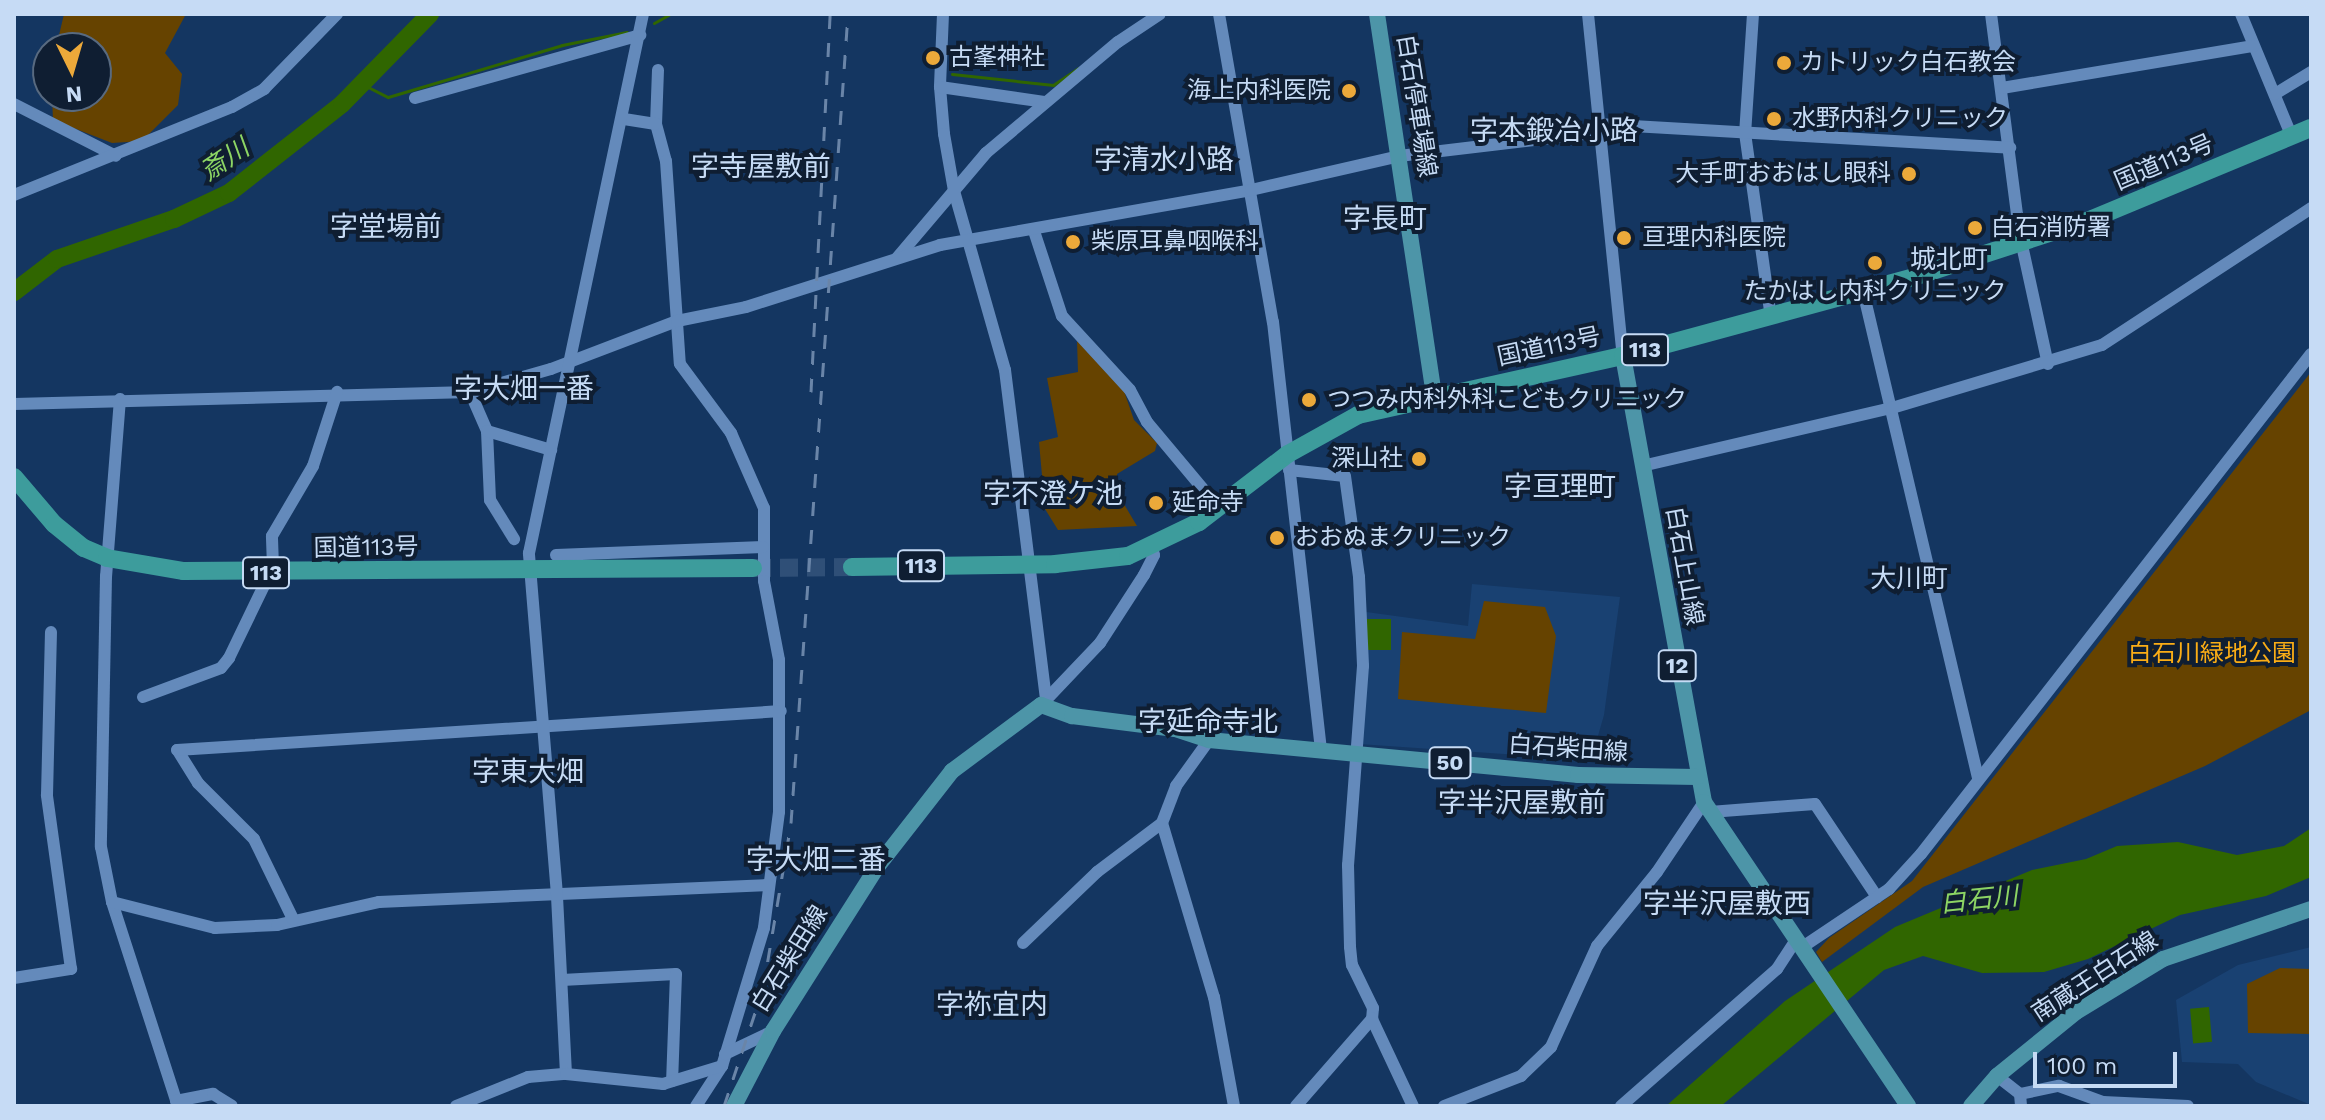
<!DOCTYPE html>
<meta charset="utf-8">
<style>
body{margin:0}
#map{position:relative;width:2325px;height:1120px;overflow:hidden;background:#143661;font-family:"Work Sans","Noto Sans JP",sans-serif}
div>[style]{position:absolute}
[style*='--x']{left:calc(var(--x)*1px);top:calc(var(--y)*1px);width:calc(var(--w)*1px);rotate:calc(var(--a)*1deg)}
.built>*{inset:0;background:#194172}
.green>*{inset:0;background:#664300}
.water>*{inset:0;background:#306600;transform-origin:0 0}
.stream>*{height:3px;margin:-1.5px;padding:0 1.5px;transform-origin:1.5px;border-radius:1.5px;background:#306600}
.river>*{height:18px;margin:-9px;padding:0 9px;transform-origin:9px;border-radius:9px;background:#306600}
.highway-tunnel>*{height:18px;margin-top:-9px;transform-origin:0;background:repeating-linear-gradient(90deg,#2f4f77 0 18px,transparent 0 27px)}
.minor>*{height:12px;margin:-6px;padding:0 6px;transform-origin:6px;border-radius:6px;background:#648abb}
.major>*{height:16px;margin:-8px;padding:0 8px;transform-origin:8px;border-radius:8px;background:#4d95a8}
.highway>*{height:18px;margin:-9px;padding:0 9px;transform-origin:9px;border-radius:9px;background:#3d9c9c}
.rail>*{height:3px;margin-top:-1.5px;transform-origin:0;background:repeating-linear-gradient(90deg,#6a85a8 0 14px,transparent 0 28px)}
.dots>*{width:22px;height:22px;translate:-50% -50%;box-sizing:border-box;border:4px solid #0f1e32;border-radius:50%}
span{translate:-50% -50%;white-space:nowrap;text-align:center;line-height:1.15;-webkit-text-stroke:8px #0f1e32;paint-order:stroke}
.shield-label span{padding:2px 6px;background:#0f1e32;border:2px solid;border-radius:6px;-webkit-text-stroke-width:0}
.shield-label{font-size:22px;color:#c6dbf5;font-weight:700}
.poi-label{font-size:24px;color:#c6dbf5}
.left{translate:0 -50%;text-align:left}
.right{translate:-100% -50%;text-align:right}
.street-label{font-size:24px;color:#c6dbf5}
.park-label{font-size:24px;color:#faad16}
.water-label{font-size:26px;color:#8dd564;font-style:italic}
.neighbourhood-label{font-size:26px;color:#c6dbf5}
.quarter-label{font-size:28px;color:#c6dbf5}
.frame{position:absolute;inset:0;border:16px solid #c6dbf5;pointer-events:none}
.north{position:absolute;left:32px;top:32px;width:80px;height:80px;box-sizing:border-box;background:#0f1e32;border:2px solid #586a80;border-radius:50%;rotate:175deg;font-size:22px;font-weight:700;line-height:32px;text-align:center;color:#c6dbf5}
.north::after{content:'';display:block;margin:auto;width:28px;height:36px;background:#eca93a;clip-path:polygon(50% 0,100% 100%,50% 72%,0 100%)}
.scale{position:absolute;left:2033px;top:1052px;width:144px;height:36px;box-sizing:border-box;border:4px solid #c6dbf5;border-top:0;padding-left:10px;font-size:24px;line-height:28px;white-space:nowrap;color:#c6dbf5;-webkit-text-stroke:6px #0f1e32;paint-order:stroke}
</style>
<div id="map">
<div class="built">
<i style="clip-path:polygon(1472px 584px,1620px 597px,1604px 715px,1591px 760px,1359px 744px,1359px 611px,1468px 626px)"></i>
<i style="clip-path:polygon(2311px 947px,2311px 1105px,2256px 1082px,2238px 1064px,2182px 1062px,2176px 1000px,2238px 965px)"></i>
</div>
<div class="green">
<i style="clip-path:polygon(64px 14px,186px 14px,165px 53px,182px 74px,178px 105px,142px 141px,112px 143px,53px 120px,52px 96px,96px 96px,96px 48px,56px 48px)"></i>
<i style="clip-path:polygon(1077px 341px,1124px 391px,1134px 420px,1157px 443px,1155px 451px,1117px 474px,1118px 494px,1137px 526px,1058px 530px,1045px 509px,1039px 442px,1058px 437px,1047px 378px,1078px 372px)"></i>
<i style="clip-path:polygon(2311px 372px,2311px 710px,2205px 766px,1923px 887px,1822px 962px,1816px 952px,1829px 938px,1912px 881px)"></i>
<i style="clip-path:polygon(1484px 601px,1545px 607px,1556px 636px,1546px 713px,1398px 699px,1402px 632px,1475px 639px)"></i>
<i style="clip-path:polygon(2280px 968px,2311px 969px,2311px 1034px,2248px 1033px,2247px 984px)"></i>
</div>
<div class="water">
<i style="left:1391px;top:619px;width:31px;height:24px;rotate:90deg"></i>
<i style="clip-path:polygon(2311px 828px,2311px 877px,2266px 896px,2180px 915px,2088px 959px,2044px 972px,1982px 973px,1923px 956px,1884px 970px,1721px 1106px,1666px 1106px,1785px 1001px,1895px 927px,2032px 870px,2086px 859px,2117px 846px,2178px 842px,2237px 855px,2284px 846px)"></i>
<i style="left:2209px;top:1007px;width:35px;height:19px;rotate:85deg"></i>
</div>
<div class="stream">
<i style="--x:654;--y:23;--w:18;--a:-29"></i>
<i style="--x:952;--y:74;--w:102;--a:6.2"></i>
<i style="--x:1053;--y:85;--w:30;--a:-34"></i>
<i style="--x:362;--y:84;--w:29;--a:27"></i>
<i style="--x:388;--y:97;--w:182;--a:-16.6"></i>
<i style="--x:562;--y:45;--w:66;--a:-11.3"></i>
</div>
<div class="river">
<i style="--x:14;--y:292;--w:54;--a:-37.5"></i>
<i style="--x:57;--y:259;--w:124;--a:-18.9"></i>
<i style="--x:174;--y:219;--w:61;--a:-25.3"></i>
<i style="--x:229;--y:193;--w:144;--a:-38.2"></i>
<i style="--x:342;--y:104;--w:126;--a:-45.6"></i>
</div>
<div class="highway-tunnel">
<i style="--x:753;--y:568;--w:99;--a:-0.6"></i>
</div>
<div class="minor">
<i style="--x:943;--y:14;--w:73;--a:92.4"></i>
<i style="--x:940;--y:87;--w:47;--a:85.1"></i>
<i style="--x:944;--y:134;--w:58;--a:80"></i>
<i style="--x:954;--y:191;--w:186;--a:74.1"></i>
<i style="--x:1005;--y:370;--w:334;--a:82.9"></i>
<i style="--x:1219;--y:14;--w:313;--a:80.1"></i>
<i style="--x:1273;--y:322;--w:431;--a:83.6"></i>
<i style="--x:1588;--y:14;--w:344;--a:84.2"></i>
<i style="--x:1753;--y:14;--w:119;--a:93.8"></i>
<i style="--x:1745;--y:133;--w:187;--a:82"></i>
<i style="--x:1991;--y:14;--w:224;--a:82.6"></i>
<i style="--x:2020;--y:236;--w:131;--a:77.7"></i>
<i style="--x:2241;--y:14;--w:133;--a:67.5"></i>
<i style="--x:658;--y:70;--w:54;--a:92.1"></i>
<i style="--x:656;--y:124;--w:38;--a:75"></i>
<i style="--x:666;--y:161;--w:203;--a:86.1"></i>
<i style="--x:680;--y:364;--w:86;--a:53.5"></i>
<i style="--x:731;--y:433;--w:82;--a:66.3"></i>
<i style="--x:764;--y:508;--w:73;--a:90"></i>
<i style="--x:764;--y:581;--w:80;--a:79.2"></i>
<i style="--x:779;--y:660;--w:152;--a:90"></i>
<i style="--x:779;--y:812;--w:117;--a:97.4"></i>
<i style="--x:764;--y:928;--w:144;--a:106.9"></i>
<i style="--x:722;--y:1066;--w:48;--a:123"></i>
<i style="--x:940;--y:87;--w:107;--a:8.1"></i>
<i style="--x:2002;--y:88;--w:255;--a:-9.5"></i>
<i style="--x:2275;--y:94;--w:42;--a:-31.4"></i>
<i style="--x:415;--y:98;--w:234;--a:-15.6"></i>
<i style="--x:14;--y:104;--w:114;--a:27"></i>
<i style="--x:624;--y:119;--w:32;--a:9"></i>
<i style="--x:1598;--y:124;--w:413;--a:3.3"></i>
<i style="--x:14;--y:195;--w:235;--a:-22"></i>
<i style="--x:232;--y:107;--w:37;--a:-29"></i>
<i style="--x:264;--y:89;--w:105;--a:-45.8"></i>
<i style="--x:1034;--y:231;--w:89;--a:71.8"></i>
<i style="--x:1062;--y:316;--w:100;--a:47.4"></i>
<i style="--x:1130;--y:390;--w:36;--a:62"></i>
<i style="--x:1147;--y:422;--w:112;--a:50.1"></i>
<i style="--x:897;--y:258;--w:138;--a:-49.7"></i>
<i style="--x:986;--y:153;--w:172;--a:-40.1"></i>
<i style="--x:1118;--y:42;--w:50;--a:-33.7"></i>
<i style="--x:1863;--y:291;--w:500;--a:76.71"></i>
<i style="--x:470;--y:392;--w:43;--a:66.4"></i>
<i style="--x:487;--y:431;--w:69;--a:87.5"></i>
<i style="--x:490;--y:500;--w:46;--a:58.4"></i>
<i style="--x:120;--y:399;--w:178;--a:94.5"></i>
<i style="--x:106;--y:576;--w:271;--a:91.1"></i>
<i style="--x:101;--y:847;--w:56;--a:78.7"></i>
<i style="--x:112;--y:902;--w:214;--a:72.1"></i>
<i style="--x:14;--y:404;--w:456;--a:-1.5"></i>
<i style="--x:470;--y:392;--w:84;--a:-15.9"></i>
<i style="--x:551;--y:369;--w:135;--a:-20.9"></i>
<i style="--x:677;--y:321;--w:70;--a:-11.5"></i>
<i style="--x:746;--y:307;--w:204;--a:-17.7"></i>
<i style="--x:940;--y:245;--w:316;--a:-10"></i>
<i style="--x:1251;--y:190;--w:152;--a:-12.9"></i>
<i style="--x:1399;--y:156;--w:201;--a:-6.8"></i>
<i style="--x:487;--y:431;--w:67;--a:16.5"></i>
<i style="--x:1642;--y:466;--w:257;--a:-13.1"></i>
<i style="--x:1892;--y:408;--w:219;--a:-16.7"></i>
<i style="--x:2102;--y:345;--w:250;--a:-33.2"></i>
<i style="--x:1289;--y:470;--w:56;--a:6.1"></i>
<i style="--x:1345;--y:476;--w:102;--a:82.1"></i>
<i style="--x:1359;--y:577;--w:89;--a:87.4"></i>
<i style="--x:1363;--y:666;--w:200;--a:94.3"></i>
<i style="--x:1348;--y:865;--w:82;--a:88.6"></i>
<i style="--x:1350;--y:947;--w:18;--a:84"></i>
<i style="--x:1352;--y:965;--w:48;--a:64"></i>
<i style="--x:1373;--y:1008;--w:11;--a:95"></i>
<i style="--x:1372;--y:1019;--w:96;--a:64.8"></i>
<i style="--x:556;--y:555;--w:207;--a:-2.2"></i>
<i style="--x:143;--y:697;--w:83;--a:-20.4"></i>
<i style="--x:221;--y:668;--w:13;--a:-51"></i>
<i style="--x:229;--y:658;--w:101;--a:-64.2"></i>
<i style="--x:273;--y:567;--w:31;--a:-92"></i>
<i style="--x:272;--y:536;--w:81;--a:-59.6"></i>
<i style="--x:313;--y:466;--w:78;--a:-72"></i>
<i style="--x:1043;--y:703;--w:83;--a:-46.5"></i>
<i style="--x:1100;--y:643;--w:81;--a:-57.1"></i>
<i style="--x:1144;--y:575;--w:22;--a:-63"></i>
<i style="--x:1154;--y:555;--w:8;--a:-104"></i>
<i style="--x:1710;--y:812;--w:105;--a:-4.4"></i>
<i style="--x:1815;--y:804;--w:112;--a:56.3"></i>
<i style="--x:1162;--y:823;--w:182;--a:73.4"></i>
<i style="--x:1214;--y:997;--w:111;--a:79.6"></i>
<i style="--x:112;--y:902;--w:106;--a:14.2"></i>
<i style="--x:215;--y:928;--w:62;--a:-2.8"></i>
<i style="--x:277;--y:925;--w:105;--a:-12.7"></i>
<i style="--x:379;--y:902;--w:389;--a:-2.5"></i>
<i style="--x:293;--y:919;--w:89;--a:-116"></i>
<i style="--x:254;--y:839;--w:79;--a:-135"></i>
<i style="--x:198;--y:783;--w:39;--a:-122"></i>
<i style="--x:177;--y:750;--w:605;--a:-3.69"></i>
<i style="--x:1023;--y:943;--w:103;--a:-43.8"></i>
<i style="--x:1097;--y:872;--w:81;--a:-37"></i>
<i style="--x:1162;--y:823;--w:40;--a:-69"></i>
<i style="--x:1176;--y:786;--w:57;--a:-54.3"></i>
<i style="--x:1801;--y:948;--w:106;--a:-33.8"></i>
<i style="--x:1889;--y:889;--w:47;--a:-47.6"></i>
<i style="--x:1921;--y:854;--w:634;--a:-52.05"></i>
<i style="--x:14;--y:978;--w:58;--a:-9"></i>
<i style="--x:71;--y:969;--w:176;--a:-97.9"></i>
<i style="--x:47;--y:795;--w:163;--a:-88.6"></i>
<i style="--x:562;--y:980;--w:114;--a:-3"></i>
<i style="--x:676;--y:974;--w:107;--a:92.1"></i>
<i style="--x:725;--y:1054;--w:53;--a:-25.6"></i>
<i style="--x:566;--y:1074;--w:179;--a:-92.9"></i>
<i style="--x:557;--y:895;--w:343;--a:-94.7"></i>
<i style="--x:529;--y:553;--w:551;--a:-78.06"></i>
<i style="--x:1997;--y:1076;--w:29;--a:38"></i>
<i style="--x:2020;--y:1094;--w:12;--a:85"></i>
<i style="--x:2020;--y:1094;--w:40;--a:-12"></i>
<i style="--x:2059;--y:1086;--w:47;--a:20"></i>
<i style="--x:2103;--y:1102;--w:85;--a:2.7"></i>
<i style="--x:176;--y:1101;--w:38;--a:-11"></i>
<i style="--x:213;--y:1094;--w:22;--a:32"></i>
<i style="--x:456;--y:1106;--w:78;--a:-21.9"></i>
<i style="--x:528;--y:1077;--w:38;--a:-5"></i>
<i style="--x:566;--y:1074;--w:98;--a:5.9"></i>
<i style="--x:663;--y:1084;--w:62;--a:-17"></i>
<i style="--x:1296;--y:1106;--w:116;--a:-48.9"></i>
<i style="--x:1444;--y:1106;--w:83;--a:-21.3"></i>
<i style="--x:1521;--y:1076;--w:42;--a:-44"></i>
<i style="--x:1551;--y:1047;--w:111;--a:-65.5"></i>
<i style="--x:1597;--y:946;--w:95;--a:-51"></i>
<i style="--x:1657;--y:872;--w:84;--a:-56.1"></i>
<i style="--x:1621;--y:1106;--w:208;--a:-41.3"></i>
<i style="--x:1777;--y:969;--w:35;--a:-57"></i>
</div>
<div class="major">
<i style="--x:1377;--y:14;--w:384;--a:81.5"></i>
<i style="--x:1623;--y:356;--w:453;--a:79.7"></i>
<i style="--x:1704;--y:802;--w:366;--a:56.1"></i>
<i style="--x:734;--y:1106;--w:85;--a:-62.5"></i>
<i style="--x:773;--y:1031;--w:194;--a:-57.6"></i>
<i style="--x:877;--y:867;--w:122;--a:-52"></i>
<i style="--x:952;--y:771;--w:111;--a:-36.6"></i>
<i style="--x:1041;--y:705;--w:33;--a:20"></i>
<i style="--x:1072;--y:716;--w:104;--a:7.2"></i>
<i style="--x:1175;--y:729;--w:36;--a:18"></i>
<i style="--x:1209;--y:740;--w:371;--a:5.4"></i>
<i style="--x:1578;--y:775;--w:119;--a:1"></i>
<i style="--x:1971;--y:1106;--w:40;--a:-49"></i>
<i style="--x:1997;--y:1076;--w:102;--a:-39"></i>
<i style="--x:2076;--y:1012;--w:102;--a:-31.3"></i>
<i style="--x:2163;--y:959;--w:156;--a:-18.7"></i>
</div>
<div class="highway">
<i style="--x:14;--y:477;--w:62;--a:49.6"></i>
<i style="--x:54;--y:524;--w:38;--a:39"></i>
<i style="--x:84;--y:548;--w:25;--a:23"></i>
<i style="--x:107;--y:558;--w:78;--a:9.6"></i>
<i style="--x:184;--y:571;--w:569;--a:-0.3"></i>
<i style="--x:852;--y:567;--w:203;--a:-0.8"></i>
<i style="--x:1055;--y:564;--w:73;--a:-6.3"></i>
<i style="--x:1128;--y:556;--w:79;--a:-25.6"></i>
<i style="--x:1199;--y:522;--w:112;--a:-37.4"></i>
<i style="--x:1288;--y:454;--w:80;--a:-29.1"></i>
<i style="--x:1358;--y:415;--w:271;--a:-12.6"></i>
<i style="--x:1623;--y:356;--w:302;--a:-15.2"></i>
<i style="--x:1914;--y:277;--w:187;--a:-18"></i>
<i style="--x:2092;--y:219;--w:237;--a:-22.6"></i>
</div>
<div class="rail">
<i style="--x:811;--y:392;--w:378;--a:-87.1"></i>
<i style="--x:724;--y:1106;--w:123;--a:-71.6"></i>
<i style="--x:763;--y:989;--w:168;--a:-80.4"></i>
<i style="--x:791;--y:823;--w:811;--a:-85.97"></i>
</div>
<div class="dots">
<i style="left:933px;top:58px;background:#eca93a"></i>
<i style="left:1784px;top:63px;background:#eca93a"></i>
<i style="left:1349px;top:91px;background:#eca93a"></i>
<i style="left:1774px;top:119px;background:#eca93a"></i>
<i style="left:1909px;top:174px;background:#eca93a"></i>
<i style="left:1975px;top:228px;background:#eca93a"></i>
<i style="left:1624px;top:238px;background:#eca93a"></i>
<i style="left:1073px;top:242px;background:#eca93a"></i>
<i style="left:1875px;top:263px;background:#eca93a"></i>
<i style="left:1309px;top:400px;background:#eca93a"></i>
<i style="left:1419px;top:459px;background:#eca93a"></i>
<i style="left:1156px;top:503px;background:#eca93a"></i>
<i style="left:1277px;top:538px;background:#eca93a"></i>
</div>
<div class="shield-label">
<span style="left:1645px;top:350px">113</span>
<span style="left:921px;top:566px">113</span>
<span style="left:266px;top:573px">113</span>
<span style="left:1677px;top:666px">12</span>
<span style="left:1450px;top:763px">50</span>
</div>
<div class="poi-label">
<span class="left" style="left:949px;top:58px">古峯神社</span>
<span class="left" style="left:1800px;top:63px">カトリック白石教会</span>
<span class="right" style="left:1331px;top:91px">海上内科医院</span>
<span class="left" style="left:1792px;top:119px">水野内科クリニック</span>
<span class="right" style="left:1891px;top:174px">大手町おおはし眼科</span>
<span class="left" style="left:1991px;top:228px">白石消防署</span>
<span class="left" style="left:1642px;top:238px">亘理内科医院</span>
<span class="left" style="left:1091px;top:242px">柴原耳鼻咽喉科</span>
<span style="left:1875px;top:292px">たかはし内科クリニック</span>
<span class="left" style="left:1327px;top:400px">つつみ内科外科こどもクリニック</span>
<span class="right" style="left:1403px;top:459px">深山社</span>
<span class="left" style="left:1172px;top:503px">延命寺</span>
<span class="left" style="left:1295px;top:538px">おおぬまクリニック</span>
</div>
<div class="street-label">
<span style="left:1416px;top:106px;rotate:81deg">白石停車場線</span>
<span style="left:2164px;top:163px;rotate:-23deg">国道113号</span>
<span style="left:1549px;top:347px;rotate:-12deg">国道113号</span>
<span style="left:366px;top:548px;rotate:-1deg">国道113号</span>
<span style="left:1684px;top:566px;rotate:80deg">白石上山線</span>
<span style="left:1568px;top:749px;rotate:4deg">白石柴田線</span>
<span style="left:790px;top:959px;rotate:-58deg">白石柴田線</span>
<span style="left:2095px;top:977px;rotate:-33deg">南蔵王白石線</span>
</div>
<div class="park-label">
<span style="left:2212px;top:654px">白石川緑地公園</span>
</div>
<div class="water-label">
<span style="left:225px;top:160px;rotate:-34deg">斎川</span>
<span style="left:1979px;top:900px;rotate:-6deg">白石川</span>
</div>
<div class="neighbourhood-label">
<span style="left:1949px;top:260px">城北町</span>
<span style="left:1909px;top:579px">大川町</span>
</div>
<div class="quarter-label">
<span style="left:1554px;top:131px">字本鍛冶小路</span>
<span style="left:1164px;top:160px">字清水小路</span>
<span style="left:761px;top:167px">字寺屋敷前</span>
<span style="left:1385px;top:219px">字長町</span>
<span style="left:386px;top:227px">字堂場前</span>
<span style="left:524px;top:389px">字大畑一番</span>
<span style="left:1560px;top:487px">字亘理町</span>
<span style="left:1053px;top:494px">字不澄ケ池</span>
<span style="left:1208px;top:722px">字延命寺北</span>
<span style="left:528px;top:772px">字東大畑</span>
<span style="left:1522px;top:803px">字半沢屋敷前</span>
<span style="left:816px;top:860px">字大畑二番</span>
<span style="left:1727px;top:904px">字半沢屋敷西</span>
<span style="left:992px;top:1005px">字祢宜内</span>
</div>
<div class="frame"></div>
<div class="north">N</div>
<div class="scale">100 m</div>
</div>
